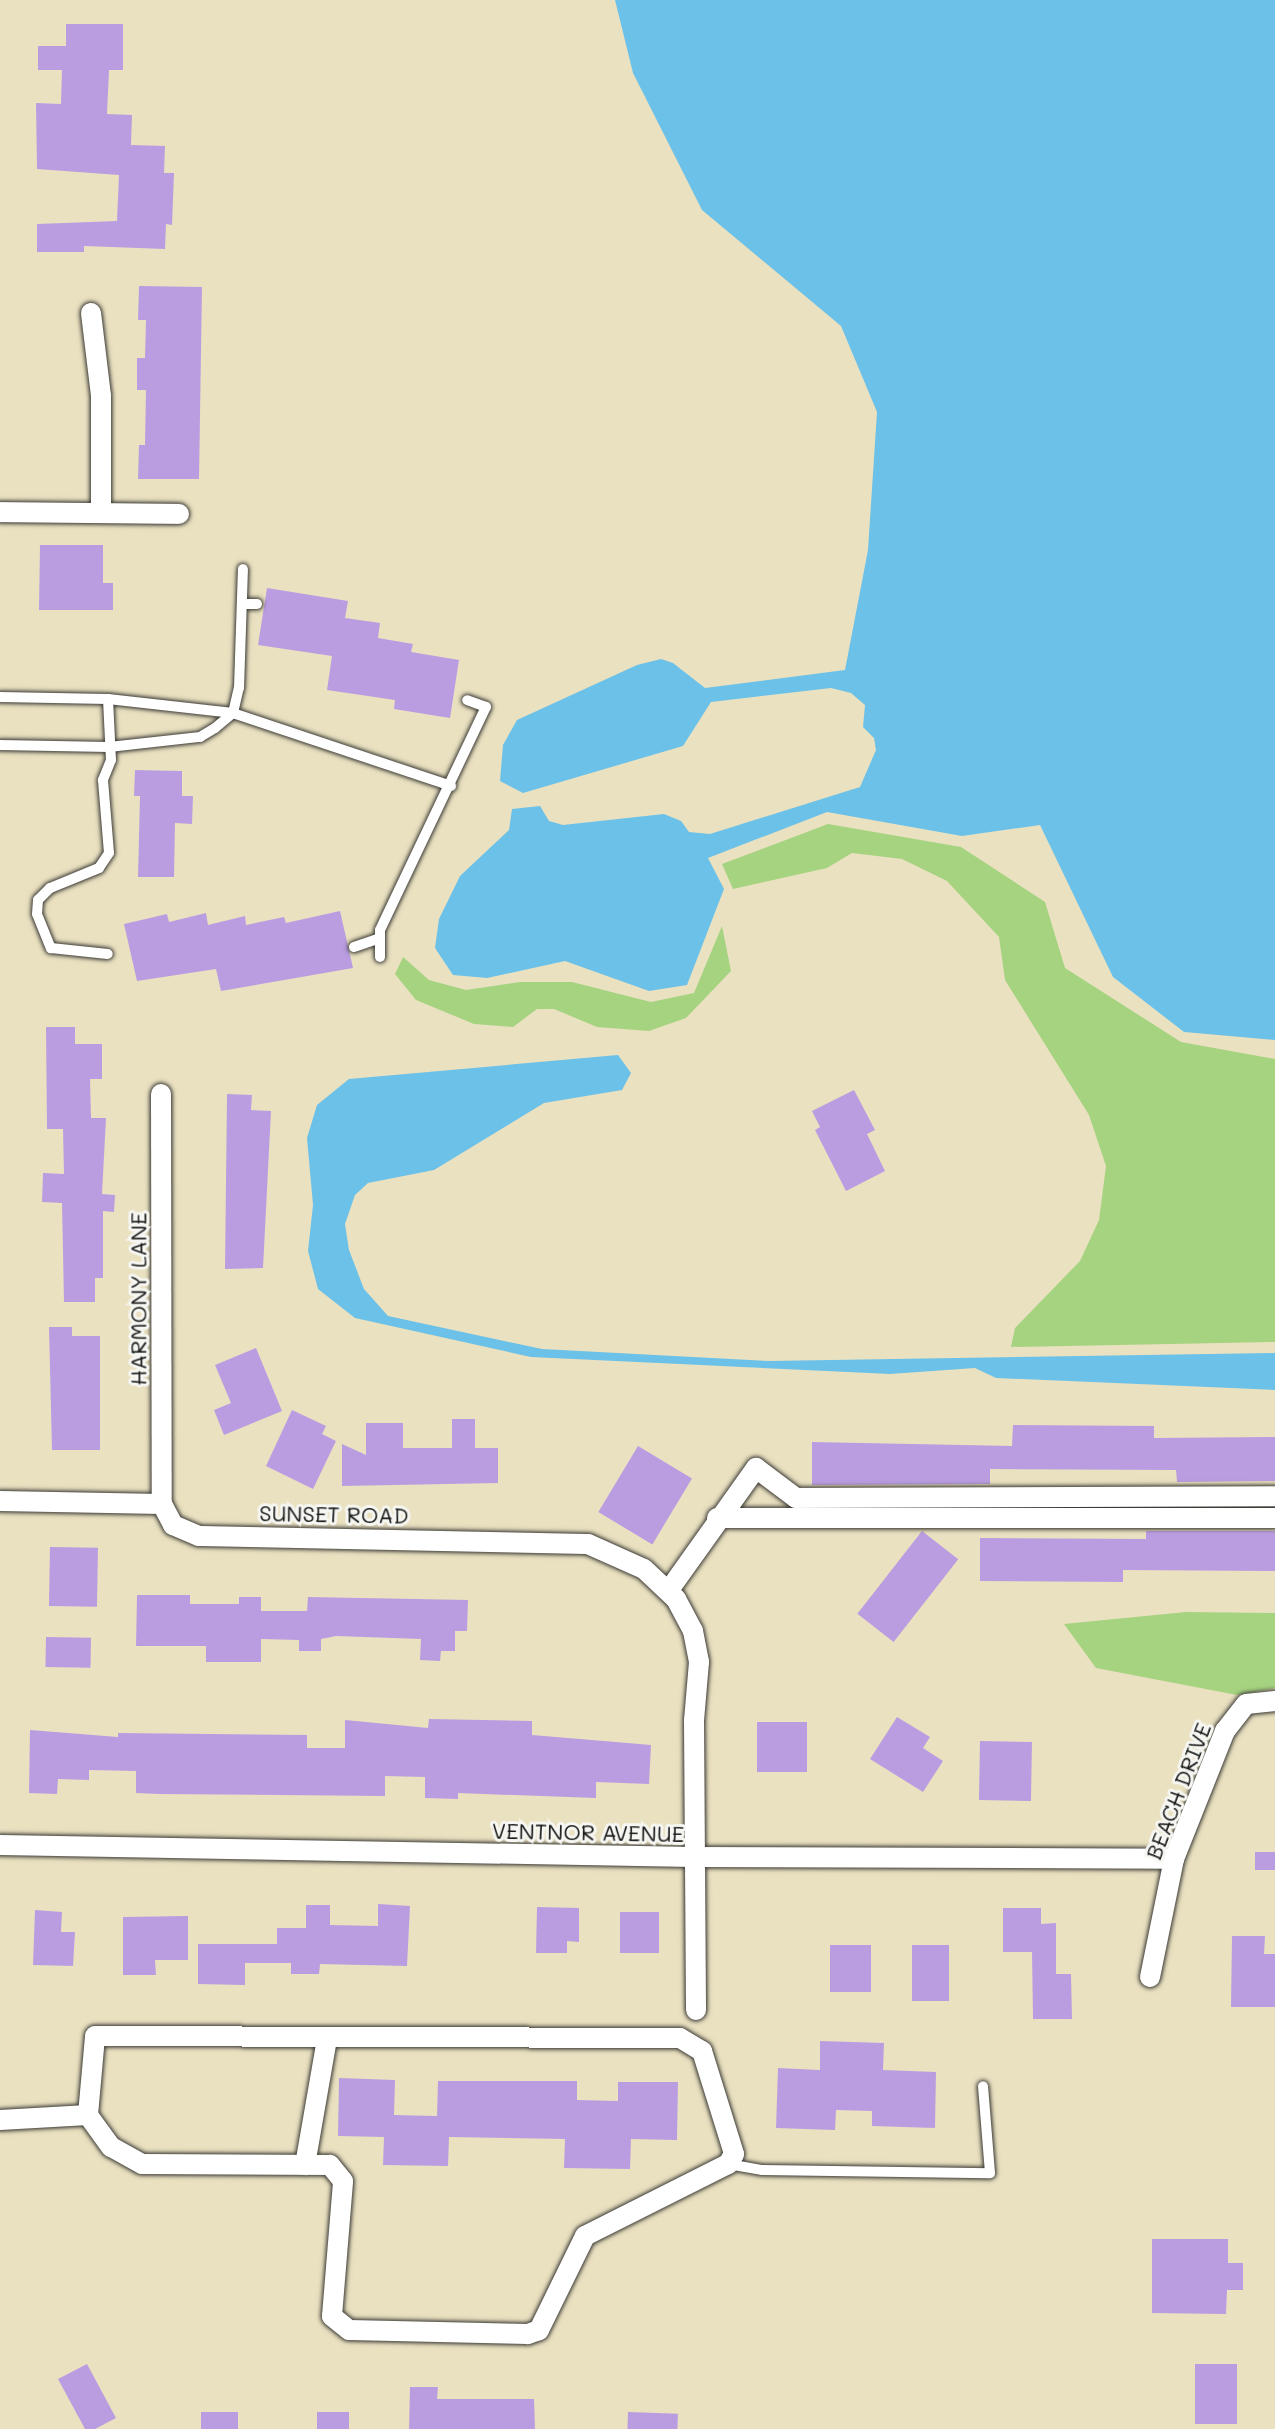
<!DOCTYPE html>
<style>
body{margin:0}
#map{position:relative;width:1275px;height:2429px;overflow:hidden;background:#eae1c1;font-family:Mali,sans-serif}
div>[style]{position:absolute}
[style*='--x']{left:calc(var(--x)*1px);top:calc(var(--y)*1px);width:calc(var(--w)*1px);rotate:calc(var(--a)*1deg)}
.green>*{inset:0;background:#a6d380}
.water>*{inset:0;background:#6cc1e8}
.building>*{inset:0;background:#ba9de1;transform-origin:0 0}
.roads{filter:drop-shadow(0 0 2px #3b3a35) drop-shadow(0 0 2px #3b3a35)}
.service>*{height:10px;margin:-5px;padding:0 5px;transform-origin:5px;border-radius:5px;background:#fff}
.minor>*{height:20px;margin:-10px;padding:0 10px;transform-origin:10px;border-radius:10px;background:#fff}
span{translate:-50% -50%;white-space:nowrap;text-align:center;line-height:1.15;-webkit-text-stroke:6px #f6f6f2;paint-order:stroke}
.street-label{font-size:22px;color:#1c1c1c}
</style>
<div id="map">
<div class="green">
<i style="clip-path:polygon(828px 824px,961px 847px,1045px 902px,1065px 968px,1181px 1042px,1275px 1059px,1275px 1342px,1011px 1347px,1015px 1328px,1080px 1261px,1099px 1220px,1106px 1166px,1089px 1115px,1005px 980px,999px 937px,947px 881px,902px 859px,852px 853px,827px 868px,733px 889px,722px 864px)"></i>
<i style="clip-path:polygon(722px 926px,731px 971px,686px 1018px,649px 1031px,597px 1027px,554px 1009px,537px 1009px,513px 1027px,474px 1024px,416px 1000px,395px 974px,403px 957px,429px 980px,466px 990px,520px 982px,572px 982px,651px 1002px,694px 993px)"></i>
<i style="clip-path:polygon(1186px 1612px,1275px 1613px,1275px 1688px,1237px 1695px,1096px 1668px,1064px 1624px)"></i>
</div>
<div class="water">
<i style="clip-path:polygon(615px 0,1275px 0,1275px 1040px,1184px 1032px,1113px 977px,1040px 825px,962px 836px,827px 812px,708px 858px,724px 889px,687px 985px,649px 991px,565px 961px,487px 978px,453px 975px,435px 948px,439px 919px,460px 876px,509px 830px,512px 809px,540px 806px,549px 821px,563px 825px,664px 814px,681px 821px,689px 832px,710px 834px,860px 787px,876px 750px,874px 738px,863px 727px,865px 705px,851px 693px,831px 688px,711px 702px,683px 746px,523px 793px,500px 781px,503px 745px,517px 720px,637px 665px,661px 659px,673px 663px,705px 688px,845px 670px,868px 550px,877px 412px,841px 326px,702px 210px,633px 73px)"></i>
<i style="clip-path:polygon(618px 1055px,631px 1073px,622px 1090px,544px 1103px,434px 1170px,368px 1183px,355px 1195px,345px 1224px,349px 1250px,364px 1289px,388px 1316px,542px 1349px,769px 1361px,1275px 1353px,1275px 1390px,996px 1378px,975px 1368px,890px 1374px,531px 1357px,355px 1318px,318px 1289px,308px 1251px,313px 1205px,307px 1138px,317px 1105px,349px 1079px)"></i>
</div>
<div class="building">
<i style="clip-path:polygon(66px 24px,123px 24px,123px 70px,109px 70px,107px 114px,132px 115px,131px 145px,165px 146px,164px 173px,174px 173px,172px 225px,166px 224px,165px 249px,84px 246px,84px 252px,37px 252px,37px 224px,117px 221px,119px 175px,37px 169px,36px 103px,61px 104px,62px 70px,38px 70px,38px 46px,66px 46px)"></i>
<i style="clip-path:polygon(139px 286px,202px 287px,199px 479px,138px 479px,139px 445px,145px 445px,146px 390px,137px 390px,137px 358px,145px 358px,146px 320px,138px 320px)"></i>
<i style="clip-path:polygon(40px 545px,103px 545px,103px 583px,113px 583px,113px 610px,39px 610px)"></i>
<i style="clip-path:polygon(267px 588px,348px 601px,345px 618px,380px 623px,378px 638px,413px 644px,411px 652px,459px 660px,450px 718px,394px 709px,395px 700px,327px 690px,332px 656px,258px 645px)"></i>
<i style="clip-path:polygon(135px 770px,182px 771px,182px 796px,193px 796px,192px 824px,175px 823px,174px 877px,138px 877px,140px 796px,134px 796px)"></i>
<i style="clip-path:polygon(340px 911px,353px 968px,221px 991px,216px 969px,137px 981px,124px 924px,167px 914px,169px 922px,206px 913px,208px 925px,245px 916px,246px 925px,284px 917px,286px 923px)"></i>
<i style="clip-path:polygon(46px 1027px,75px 1027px,75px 1044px,102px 1044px,102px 1079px,90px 1079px,91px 1118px,106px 1118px,102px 1194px,115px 1195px,114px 1212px,103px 1211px,103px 1278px,95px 1278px,95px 1302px,64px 1302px,62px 1203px,42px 1202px,43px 1173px,64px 1174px,63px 1129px,47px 1129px)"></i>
<i style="clip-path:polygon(854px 1090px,875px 1130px,867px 1134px,885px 1171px,846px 1191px,815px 1130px,820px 1127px,812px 1111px)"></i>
<i style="clip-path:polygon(227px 1094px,252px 1095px,251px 1110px,271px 1111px,263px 1268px,225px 1269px)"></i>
<i style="clip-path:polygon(49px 1327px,72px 1327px,72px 1336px,100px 1336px,100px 1450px,52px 1450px)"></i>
<i style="clip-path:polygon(256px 1348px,282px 1411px,224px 1435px,214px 1410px,231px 1403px,215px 1365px)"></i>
<i style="clip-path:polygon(292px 1410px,326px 1426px,322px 1434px,336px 1441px,313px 1489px,266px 1466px)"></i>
<i style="clip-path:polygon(452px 1419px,475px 1419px,475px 1448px,498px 1448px,498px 1483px,342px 1486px,342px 1444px,366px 1455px,366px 1423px,403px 1423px,403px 1448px,452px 1448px)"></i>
<i style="clip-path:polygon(1013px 1425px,1154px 1426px,1154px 1438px,1275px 1437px,1275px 1481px,1177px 1482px,1176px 1470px,990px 1469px,990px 1484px,812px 1485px,812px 1442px,1012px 1446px)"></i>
<i style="left:638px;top:1446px;width:63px;height:77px;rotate:31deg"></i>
<i style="left:922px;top:1531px;width:46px;height:105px;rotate:38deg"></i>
<i style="clip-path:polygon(1146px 1531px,1275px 1531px,1275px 1571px,1123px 1570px,1123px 1582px,980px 1581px,980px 1538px,1146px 1539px)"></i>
<i style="left:50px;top:1547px;width:48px;height:59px;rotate:1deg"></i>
<i style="clip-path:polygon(137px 1595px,190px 1595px,190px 1604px,239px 1604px,239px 1597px,261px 1597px,261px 1611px,307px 1611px,308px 1597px,468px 1600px,467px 1631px,455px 1631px,455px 1651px,441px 1651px,440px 1661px,420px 1660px,421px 1639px,336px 1636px,321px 1639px,321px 1651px,299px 1651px,299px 1640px,261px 1639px,261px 1662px,206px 1662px,206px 1646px,136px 1646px)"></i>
<i style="left:46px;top:1637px;width:45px;height:30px;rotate:1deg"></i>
<i style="clip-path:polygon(897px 1717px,930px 1737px,923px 1748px,943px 1761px,923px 1792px,870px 1759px)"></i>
<i style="clip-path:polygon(429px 1719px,532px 1721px,532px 1735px,651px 1745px,649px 1784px,596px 1782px,596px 1798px,458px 1793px,458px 1799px,425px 1798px,425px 1777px,385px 1776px,385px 1796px,159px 1794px,136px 1793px,136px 1771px,89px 1770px,89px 1780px,58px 1779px,57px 1794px,29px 1793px,30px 1730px,118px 1737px,118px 1733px,307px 1735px,307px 1748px,345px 1748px,345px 1720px,428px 1728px)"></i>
<i style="left:757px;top:1722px;width:50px;height:50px"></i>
<i style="left:980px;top:1741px;width:52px;height:59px;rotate:1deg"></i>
<i style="left:1255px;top:1852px;width:20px;height:18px"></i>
<i style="clip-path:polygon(378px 1904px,410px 1906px,407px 1966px,320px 1964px,319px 1974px,291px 1974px,291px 1963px,245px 1963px,245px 1985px,198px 1984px,198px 1944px,277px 1944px,277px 1928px,306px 1928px,306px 1905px,330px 1905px,330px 1925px,378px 1926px)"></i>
<i style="clip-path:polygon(537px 1907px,579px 1908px,579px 1942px,567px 1941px,567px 1953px,536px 1953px)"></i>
<i style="clip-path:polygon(1003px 1908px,1041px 1908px,1041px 1924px,1056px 1923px,1056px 1974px,1071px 1974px,1072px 2019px,1033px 2019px,1032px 1952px,1003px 1952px)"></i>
<i style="clip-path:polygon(35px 1910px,62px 1912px,61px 1932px,75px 1932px,73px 1966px,33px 1965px)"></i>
<i style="left:620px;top:1912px;width:39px;height:41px"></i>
<i style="clip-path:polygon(188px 1916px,188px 1960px,155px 1960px,156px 1975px,123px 1975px,123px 1917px)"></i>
<i style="clip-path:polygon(1232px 1936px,1265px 1936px,1264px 1954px,1275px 1954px,1275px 2007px,1231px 2007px)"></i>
<i style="left:830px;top:1945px;width:41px;height:47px"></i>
<i style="left:949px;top:1945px;width:56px;height:37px;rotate:90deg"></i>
<i style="clip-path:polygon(820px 2041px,884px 2043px,883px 2070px,936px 2072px,935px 2128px,872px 2126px,872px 2111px,836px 2110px,835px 2130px,776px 2128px,778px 2068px,820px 2070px)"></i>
<i style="clip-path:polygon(339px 2078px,395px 2080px,394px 2115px,437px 2116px,438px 2081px,577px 2081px,577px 2100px,618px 2101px,618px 2082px,678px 2082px,677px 2140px,631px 2139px,630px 2169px,564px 2168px,565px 2139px,449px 2137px,448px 2166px,383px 2165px,384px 2137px,338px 2136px)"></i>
<i style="clip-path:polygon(1152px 2239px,1228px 2239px,1228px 2263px,1243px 2263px,1243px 2290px,1227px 2290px,1226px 2314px,1152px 2313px)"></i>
<i style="clip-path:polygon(87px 2364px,116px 2418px,95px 2429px,85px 2429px,58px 2379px)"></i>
<i style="left:1195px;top:2364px;width:42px;height:60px"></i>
<i style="clip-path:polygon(410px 2387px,438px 2387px,437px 2399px,534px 2399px,535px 2429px,409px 2429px)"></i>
<i style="left:201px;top:2412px;width:37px;height:17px"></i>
<i style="left:317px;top:2412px;width:32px;height:17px"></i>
<i style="left:628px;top:2412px;width:50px;height:17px;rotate:2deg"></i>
</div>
<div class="roads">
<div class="service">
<i style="--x:243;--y:604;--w:14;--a:0"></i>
<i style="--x:0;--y:697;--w:108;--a:1.1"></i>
<i style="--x:108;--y:699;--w:126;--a:6.4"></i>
<i style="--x:233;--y:713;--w:230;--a:18.5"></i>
<i style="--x:108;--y:699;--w:61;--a:87.2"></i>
<i style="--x:111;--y:760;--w:22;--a:112"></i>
<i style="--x:103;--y:780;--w:73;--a:85.3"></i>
<i style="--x:109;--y:853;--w:18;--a:124"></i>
<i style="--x:99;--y:868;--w:53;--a:157.8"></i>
<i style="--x:50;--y:888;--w:17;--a:135"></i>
<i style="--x:38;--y:900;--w:14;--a:94"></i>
<i style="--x:37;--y:914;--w:37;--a:68"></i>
<i style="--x:51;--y:948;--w:57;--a:6"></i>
<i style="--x:0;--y:745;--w:109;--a:1.1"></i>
<i style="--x:109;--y:747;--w:92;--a:-6.3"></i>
<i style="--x:200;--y:737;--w:17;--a:-31"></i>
<i style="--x:215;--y:728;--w:23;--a:-40"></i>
<i style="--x:233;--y:713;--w:26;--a:-77"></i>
<i style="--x:239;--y:688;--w:119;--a:-88.1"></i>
<i style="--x:354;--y:947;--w:24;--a:-19"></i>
<i style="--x:380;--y:957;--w:27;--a:-90"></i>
<i style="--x:380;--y:930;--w:247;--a:-64.6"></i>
<i style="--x:486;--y:707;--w:20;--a:-160"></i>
<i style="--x:728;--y:2164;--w:35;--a:10"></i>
<i style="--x:762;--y:2170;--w:228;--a:0.8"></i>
<i style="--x:990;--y:2173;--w:87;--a:-94.6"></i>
</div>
<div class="minor">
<i style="--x:91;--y:313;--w:84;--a:83.1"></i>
<i style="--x:101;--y:396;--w:117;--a:90"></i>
<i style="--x:0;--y:512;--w:179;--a:0.6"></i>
<i style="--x:161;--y:1094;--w:410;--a:89.9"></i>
<i style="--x:0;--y:1501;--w:162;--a:1.1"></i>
<i style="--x:162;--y:1504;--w:24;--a:62"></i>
<i style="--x:173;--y:1525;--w:28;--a:23"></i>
<i style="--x:199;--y:1536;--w:389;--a:1.2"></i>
<i style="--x:588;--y:1544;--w:61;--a:24.1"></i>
<i style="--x:644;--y:1569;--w:44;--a:43.2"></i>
<i style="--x:676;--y:1599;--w:36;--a:62"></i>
<i style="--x:693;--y:1631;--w:32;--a:79"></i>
<i style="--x:699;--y:1662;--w:58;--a:94.9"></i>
<i style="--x:694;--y:1720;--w:290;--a:89.6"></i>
<i style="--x:717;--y:1518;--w:558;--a:0"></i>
<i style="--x:669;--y:1590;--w:150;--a:-54.5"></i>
<i style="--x:756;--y:1468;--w:50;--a:36.9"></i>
<i style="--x:796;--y:1498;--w:479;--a:-0.2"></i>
<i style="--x:0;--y:1845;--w:694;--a:0.99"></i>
<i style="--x:694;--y:1857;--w:480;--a:0.2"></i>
<i style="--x:1150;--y:1977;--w:120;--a:-78.5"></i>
<i style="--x:1174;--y:1859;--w:138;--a:-68.3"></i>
<i style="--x:1225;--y:1731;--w:34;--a:-52"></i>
<i style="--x:1246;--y:1704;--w:29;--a:-6"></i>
<i style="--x:0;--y:2120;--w:88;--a:-3.3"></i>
<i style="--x:88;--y:2115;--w:79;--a:-84.9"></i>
<i style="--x:95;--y:2036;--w:585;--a:0.2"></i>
<i style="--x:680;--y:2038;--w:26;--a:31"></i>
<i style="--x:702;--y:2051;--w:108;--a:72.7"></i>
<i style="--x:734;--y:2154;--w:12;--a:121"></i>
<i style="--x:728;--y:2164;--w:160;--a:153.3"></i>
<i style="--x:585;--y:2236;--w:105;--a:116.1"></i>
<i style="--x:539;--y:2330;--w:12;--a:160"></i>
<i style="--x:528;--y:2334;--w:179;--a:-178.7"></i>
<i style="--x:349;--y:2330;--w:22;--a:-141"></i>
<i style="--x:332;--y:2316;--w:135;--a:-85.3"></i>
<i style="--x:343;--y:2181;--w:21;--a:-129"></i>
<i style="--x:330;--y:2165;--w:188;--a:-179.7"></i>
<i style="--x:142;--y:2164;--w:35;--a:-151"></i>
<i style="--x:111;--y:2147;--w:39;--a:-126"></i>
<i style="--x:305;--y:2165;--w:128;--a:-80.1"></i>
</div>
</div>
<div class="street-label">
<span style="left:138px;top:1299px;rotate:-90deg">HARMONY LANE</span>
<span style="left:334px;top:1514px;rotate:1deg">SUNSET ROAD</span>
<span style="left:1178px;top:1791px;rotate:-69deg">BEACH DRIVE</span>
<span style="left:588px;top:1832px;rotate:1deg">VENTNOR AVENUE</span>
</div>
</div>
